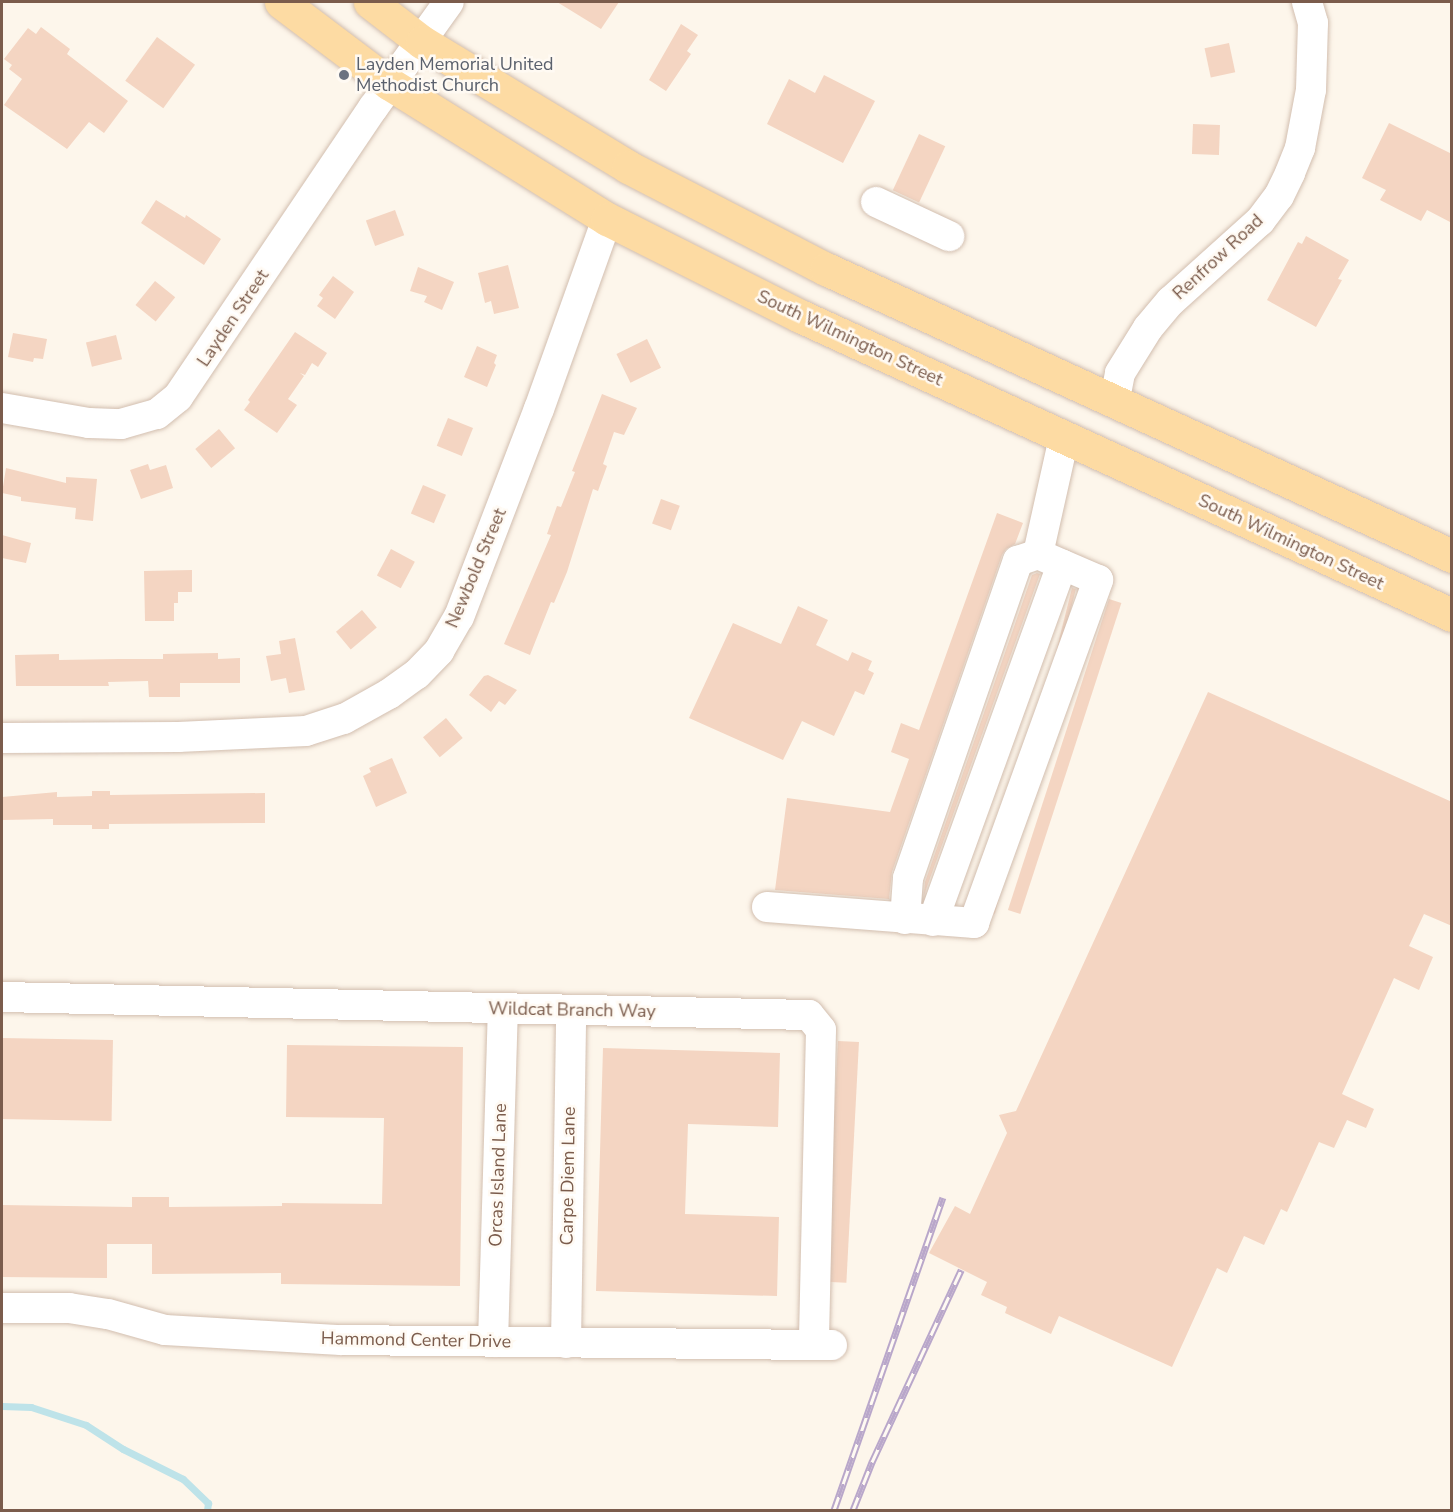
<!DOCTYPE html>
<style>
body{margin:0}
#map{position:relative;width:1453px;height:1512px;overflow:hidden;background:#fdf6eb;font-family:"Nunito Sans",sans-serif}
div>[style]{position:absolute}
[style*='--x']{left:calc(var(--x)*1px);top:calc(var(--y)*1px);width:calc(var(--w)*1px);rotate:calc(var(--a)*1deg)}
.stream>*{height:7px;margin:-3.5px;padding:0 3.5px;transform-origin:3.5px;border-radius:3.5px;background:#bee3e9}
.building>*{inset:0;background:#f4d5c2;transform-origin:0 0}
.roads{filter:drop-shadow(0 0 2px #d2beaf) drop-shadow(0 0 2px #d2beaf)}
.minor>*{height:30px;margin:-15px;padding:0 15px;transform-origin:15px;border-radius:15px;background:#fff}
.major>*{height:33px;margin:-16.5px;padding:0 16.5px;transform-origin:16.5px;border-radius:16.5px;background:#fddba3}
.rail>*{height:7px;margin-top:-3.5px;transform-origin:0;background:repeating-linear-gradient(90deg,#fffaf3 0 14px,#b9a7ca 0 28px);box-sizing:border-box;border-block:2px solid #b9a7ca}
.dots>*{width:16px;height:16px;translate:-50% -50%;box-sizing:border-box;border:3px solid #fffaf3;border-radius:50%}
span{translate:-50% -50%;white-space:nowrap;text-align:center;line-height:1.15;-webkit-text-stroke:5px #fffaf3;paint-order:stroke}
.worship-label{font-size:18px;color:#5b616d}
.left{translate:0 -50%;text-align:left}
.street-label{font-size:18px;color:#7b5c4c}
.frame{position:absolute;inset:0;border:3px solid #7b5c4c;pointer-events:none}
</style>
<div id="map">
<div class="stream">
<i style="--x:2;--y:1406;--w:29;--a:2"></i>
<i style="--x:31;--y:1407;--w:58;--a:18.1"></i>
<i style="--x:86;--y:1425;--w:44;--a:33"></i>
<i style="--x:123;--y:1449;--w:67;--a:26.6"></i>
<i style="--x:183;--y:1479;--w:35;--a:44"></i>
<i style="--x:208;--y:1503;--w:7;--a:98"></i>
</div>
<div class="building">
<i style="clip-path:polygon(557px 2px,619px 2px,601px 29px)"></i>
<i style="clip-path:polygon(681px 24px,698px 35px,687px 51px,691px 54px,666px 91px,649px 80px)"></i>
<i style="clip-path:polygon(41px 27px,70px 49px,67px 54px,128px 101px,104px 133px,89px 122px,67px 149px,4px 105px,22px 79px,9px 69px,12px 65px,4px 59px,28px 28px,36px 34px)"></i>
<i style="left:157px;top:37px;width:47px;height:54px;rotate:36deg"></i>
<i style="left:1229px;top:43px;width:30px;height:25px;rotate:78deg"></i>
<i style="clip-path:polygon(824px 75px,875px 101px,843px 163px,767px 124px,789px 79px,815px 93px)"></i>
<i style="clip-path:polygon(1389px 123px,1452px 154px,1452px 223px,1427px 210px,1421px 221px,1380px 200px,1386px 190px,1362px 178px)"></i>
<i style="left:1193px;top:124px;width:27px;height:30px;rotate:2deg"></i>
<i style="left:919px;top:134px;width:29px;height:62px;rotate:25deg"></i>
<i style="clip-path:polygon(156px 200px,185px 218px,186px 215px,221px 239px,204px 265px,141px 223px)"></i>
<i style="left:395px;top:210px;width:27px;height:31px;rotate:70deg"></i>
<i style="clip-path:polygon(1306px 236px,1349px 260px,1338px 279px,1342px 280px,1316px 327px,1267px 300px,1298px 242px,1302px 244px)"></i>
<i style="clip-path:polygon(508px 265px,519px 308px,494px 314px,491px 301px,485px 303px,478px 273px)"></i>
<i style="clip-path:polygon(418px 267px,454px 282px,442px 310px,424px 302px,427px 296px,410px 291px)"></i>
<i style="clip-path:polygon(333px 276px,354px 292px,335px 319px,317px 306px,323px 298px,319px 295px)"></i>
<i style="left:155px;top:281px;width:26px;height:31px;rotate:39deg"></i>
<i style="clip-path:polygon(295px 332px,327px 353px,318px 367px,312px 363px,305px 375px,300px 373px,304px 376px,288px 399px,297px 405px,277px 433px,244px 410px,250px 402px,248px 400px)"></i>
<i style="clip-path:polygon(13px 333px,47px 339px,43px 359px,34px 358px,33px 362px,8px 357px)"></i>
<i style="left:116px;top:335px;width:25px;height:31px;rotate:76deg"></i>
<i style="left:647px;top:339px;width:32px;height:34px;rotate:64deg"></i>
<i style="clip-path:polygon(477px 346px,497px 355px,494px 363px,496px 365px,487px 387px,464px 377px)"></i>
<i style="clip-path:polygon(602px 394px,637px 408px,624px 435px,614px 432px,603px 464px,607px 466px,598px 491px,593px 489px,567px 572px,554px 603px,551px 602px,530px 655px,504px 644px,551px 535px,547px 534px,557px 506px,561px 507px,575px 472px,572px 471px)"></i>
<i style="left:448px;top:418px;width:27px;height:30px;rotate:22deg"></i>
<i style="left:219px;top:429px;width:25px;height:31px;rotate:50deg"></i>
<i style="clip-path:polygon(148px 464px,150px 470px,166px 465px,173px 488px,141px 499px,130px 470px)"></i>
<i style="clip-path:polygon(6px 468px,66px 483px,66px 477px,97px 479px,93px 521px,75px 519px,76px 508px,21px 501px,21px 497px,2px 493px)"></i>
<i style="left:423px;top:485px;width:25px;height:31px;rotate:23deg"></i>
<i style="left:661px;top:499px;width:20px;height:26px;rotate:20deg"></i>
<i style="clip-path:polygon(997px 513px,1023px 523px,1015px 544px,1006px 549px,1002px 555px,892px 872px,889px 899px,775px 890px,787px 798px,890px 812px,909px 759px,891px 752px,901px 723px,919px 730px)"></i>
<i style="clip-path:polygon(2px 535px,31px 543px,26px 563px,2px 558px)"></i>
<i style="left:391px;top:549px;width:27px;height:30px;rotate:28deg"></i>
<i style="clip-path:polygon(192px 570px,192px 592px,178px 592px,178px 603px,174px 603px,174px 621px,145px 621px,144px 571px)"></i>
<i style="clip-path:polygon(1037px 573px,1040px 574px,924px 895px,925px 882px,1032px 575px)"></i>
<i style="left:1072px;top:588px;width:4px;height:335px;rotate:14deg"></i>
<i style="left:1109px;top:599px;width:13px;height:327px;rotate:18deg"></i>
<i style="clip-path:polygon(798px 606px,828px 620px,816px 645px,848px 661px,852px 652px,872px 661px,868px 670px,874px 673px,864px 695px,855px 691px,834px 736px,802px 721px,783px 760px,689px 718px,733px 623px,781px 644px)"></i>
<i style="left:362px;top:610px;width:23px;height:34px;rotate:50deg"></i>
<i style="clip-path:polygon(295px 638px,305px 690px,289px 693px,286px 678px,271px 681px,266px 656px,281px 654px,279px 641px)"></i>
<i style="clip-path:polygon(218px 653px,218px 659px,240px 658px,240px 683px,180px 683px,180px 697px,149px 697px,148px 681px,108px 682px,109px 686px,16px 686px,15px 655px,59px 654px,59px 660px,119px 659px,163px 659px,163px 654px)"></i>
<i style="clip-path:polygon(488px 675px,517px 690px,505px 705px,499px 701px,491px 712px,469px 695px,484px 676px)"></i>
<i style="clip-path:polygon(1208px 692px,1452px 802px,1452px 926px,1424px 914px,1409px 946px,1433px 957px,1419px 990px,1394px 978px,1342px 1094px,1374px 1109px,1366px 1128px,1347px 1120px,1334px 1148px,1319px 1142px,1287px 1212px,1281px 1209px,1264px 1245px,1244px 1236px,1227px 1273px,1217px 1268px,1172px 1367px,1059px 1316px,1051px 1334px,1005px 1313px,1007px 1307px,981px 1295px,987px 1282px,929px 1253px,955px 1206px,970px 1214px,1007px 1133px,999px 1115px,1016px 1111px)"></i>
<i style="left:446px;top:718px;width:26px;height:30px;rotate:50deg"></i>
<i style="clip-path:polygon(392px 758px,407px 793px,376px 807px,363px 776px,371px 772px,369px 768px)"></i>
<i style="clip-path:polygon(92px 791px,110px 791px,110px 795px,265px 793px,265px 823px,109px 824px,109px 829px,92px 829px,92px 825px,53px 825px,53px 819px,2px 820px,2px 797px,57px 792px,57px 797px,92px 796px)"></i>
<i style="left:2px;top:1038px;width:111px;height:81px;rotate:1deg"></i>
<i style="left:838px;top:1041px;width:21px;height:241px;rotate:3deg"></i>
<i style="clip-path:polygon(287px 1045px,463px 1047px,460px 1286px,281px 1284px,281px 1273px,152px 1274px,152px 1244px,107px 1244px,107px 1278px,2px 1277px,2px 1205px,132px 1207px,132px 1197px,169px 1197px,169px 1207px,282px 1206px,282px 1203px,382px 1204px,384px 1118px,286px 1117px)"></i>
<i style="clip-path:polygon(603px 1048px,780px 1053px,778px 1127px,688px 1124px,685px 1214px,779px 1217px,777px 1296px,596px 1291px)"></i>
</div>
<div class="roads">
<div class="minor">
<i style="--x:876;--y:202;--w:81;--a:25"></i>
<i style="--x:1115;--y:399;--w:26;--a:-79"></i>
<i style="--x:1120;--y:373;--w:53;--a:-58.1"></i>
<i style="--x:1148;--y:328;--w:35;--a:-50"></i>
<i style="--x:1171;--y:301;--w:120;--a:-42"></i>
<i style="--x:1260;--y:221;--w:31;--a:-53"></i>
<i style="--x:1279;--y:196;--w:25;--a:-64"></i>
<i style="--x:1290;--y:173;--w:27;--a:-68"></i>
<i style="--x:1300;--y:148;--w:59;--a:-79.3"></i>
<i style="--x:1311;--y:90;--w:67;--a:-88.3"></i>
<i style="--x:1313;--y:23;--w:22;--a:-106"></i>
<i style="--x:2;--y:408;--w:88;--a:9.8"></i>
<i style="--x:89;--y:423;--w:32;--a:2"></i>
<i style="--x:121;--y:424;--w:37;--a:-16"></i>
<i style="--x:157;--y:414;--w:27;--a:-39"></i>
<i style="--x:178;--y:397;--w:349;--a:-56"></i>
<i style="--x:373;--y:108;--w:130;--a:-54.4"></i>
<i style="--x:2;--y:738;--w:176;--a:-0.3"></i>
<i style="--x:178;--y:737;--w:128;--a:-2.7"></i>
<i style="--x:306;--y:731;--w:40;--a:-18"></i>
<i style="--x:344;--y:719;--w:51;--a:-29.1"></i>
<i style="--x:389;--y:694;--w:34;--a:-36"></i>
<i style="--x:417;--y:674;--w:32;--a:-46"></i>
<i style="--x:439;--y:651;--w:39;--a:-60"></i>
<i style="--x:459;--y:617;--w:223;--a:-69"></i>
<i style="--x:539;--y:409;--w:202;--a:-70.3"></i>
<i style="--x:767;--y:907;--w:208;--a:4.4"></i>
<i style="--x:974;--y:923;--w:365;--a:-70.1"></i>
<i style="--x:1098;--y:580;--w:65;--a:-156.6"></i>
<i style="--x:1038;--y:554;--w:119;--a:-77.4"></i>
<i style="--x:905;--y:919;--w:41;--a:-85.8"></i>
<i style="--x:908;--y:878;--w:336;--a:-70.9"></i>
<i style="--x:1018;--y:561;--w:21;--a:-19"></i>
<i style="--x:933;--y:921;--w:379;--a:-70.1"></i>
<i style="--x:2;--y:997;--w:807;--a:1.28"></i>
<i style="--x:809;--y:1015;--w:19;--a:51"></i>
<i style="--x:821;--y:1030;--w:315;--a:91.3"></i>
<i style="--x:2;--y:1308;--w:67;--a:0"></i>
<i style="--x:69;--y:1308;--w:39;--a:9"></i>
<i style="--x:108;--y:1314;--w:59;--a:15.7"></i>
<i style="--x:165;--y:1330;--w:176;--a:3.3"></i>
<i style="--x:341;--y:1340;--w:491;--a:0.6"></i>
<i style="--x:493;--y:1342;--w:334;--a:-88.3"></i>
<i style="--x:566;--y:1343;--w:333;--a:-89.1"></i>
</div>
<div class="major">
<i style="--x:281;--y:2;--w:136;--a:37"></i>
<i style="--x:390;--y:84;--w:256;--a:31.9"></i>
<i style="--x:607;--y:219;--w:216;--a:26.7"></i>
<i style="--x:800;--y:316;--w:717;--a:24.64"></i>
<i style="--x:370;--y:2;--w:66;--a:37.6"></i>
<i style="--x:422;--y:42;--w:241;--a:31.2"></i>
<i style="--x:628;--y:167;--w:223;--a:27.3"></i>
<i style="--x:826;--y:269;--w:689;--a:24.63"></i>
</div>
</div>
<div class="rail">
<i style="--x:834;--y:1510;--w:331;--a:-70.8"></i>
<i style="--x:853;--y:1510;--w:52;--a:-68.4"></i>
<i style="--x:872;--y:1462;--w:212;--a:-65.1"></i>
</div>
<div class="dots">
<i style="left:344px;top:75px;background:#6b7280"></i>
</div>
<div class="worship-label">
<span class="left" style="left:356px;top:75px">Layden Memorial United<br>Methodist Church</span>
</div>
<div class="street-label">
<span style="left:1218px;top:257px;rotate:-43deg">Renfrow Road</span>
<span style="left:233px;top:318px;rotate:-56deg">Layden Street</span>
<span style="left:850px;top:338px;rotate:25deg">South Wilmington Street</span>
<span style="left:1291px;top:542px;rotate:25deg">South Wilmington Street</span>
<span style="left:476px;top:568px;rotate:-67deg">Newbold Street</span>
<span style="left:572px;top:1010px;rotate:1deg">Wildcat Branch Way</span>
<span style="left:498px;top:1175px;rotate:-88deg">Orcas Island Lane</span>
<span style="left:568px;top:1176px;rotate:-89deg">Carpe Diem Lane</span>
<span style="left:416px;top:1340px;rotate:1deg">Hammond Center Drive</span>
</div>
<div class="frame"></div>
</div>
